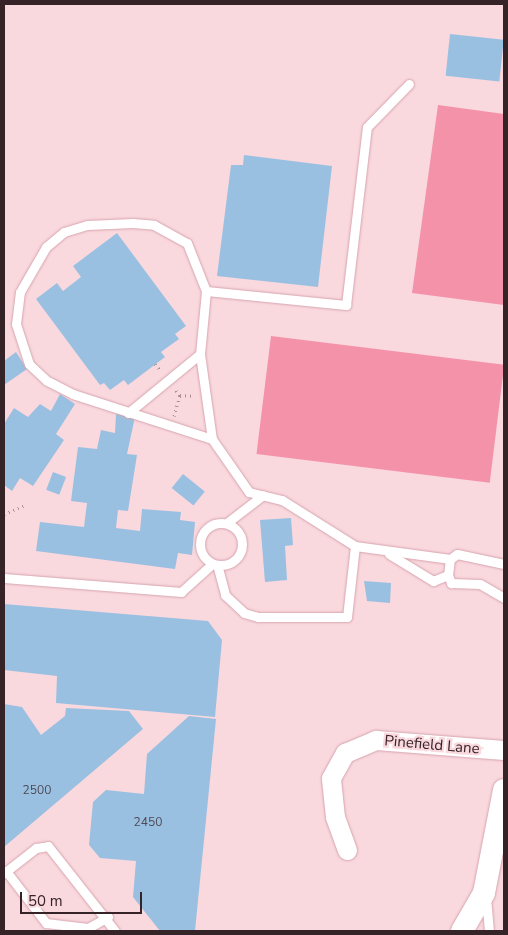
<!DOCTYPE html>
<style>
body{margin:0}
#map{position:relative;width:508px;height:935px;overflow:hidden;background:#f9d8de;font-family:"Nunito Sans",sans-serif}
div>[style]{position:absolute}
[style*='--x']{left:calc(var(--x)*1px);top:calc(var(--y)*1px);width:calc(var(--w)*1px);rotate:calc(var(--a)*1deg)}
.green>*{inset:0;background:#f492a9;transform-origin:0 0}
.building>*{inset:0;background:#9ac0e1;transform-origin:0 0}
.path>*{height:3px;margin-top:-1.5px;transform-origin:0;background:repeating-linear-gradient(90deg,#aa8f94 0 1px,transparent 0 5px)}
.roads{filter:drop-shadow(0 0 1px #d7a4ae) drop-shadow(0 0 1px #d7a4ae)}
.service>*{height:9px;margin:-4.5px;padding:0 4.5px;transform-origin:4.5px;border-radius:4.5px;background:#fff}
.service>.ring{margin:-4.5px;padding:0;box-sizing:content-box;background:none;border:9px solid #fff;border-radius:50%}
.minor>*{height:19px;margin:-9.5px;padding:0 9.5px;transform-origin:9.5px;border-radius:9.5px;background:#fff}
.tertiary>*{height:22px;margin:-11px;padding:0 11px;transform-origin:11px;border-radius:11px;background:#fff}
span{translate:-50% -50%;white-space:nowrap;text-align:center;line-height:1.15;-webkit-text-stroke:4.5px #f9d8de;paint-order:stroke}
.number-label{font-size:12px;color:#4f4a56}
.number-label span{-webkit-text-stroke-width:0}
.street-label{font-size:15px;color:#362327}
.frame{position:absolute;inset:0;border:5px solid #362327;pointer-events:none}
.scale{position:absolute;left:20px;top:892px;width:122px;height:22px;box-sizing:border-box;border:2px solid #362327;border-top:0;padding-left:6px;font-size:15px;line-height:18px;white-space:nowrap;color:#362327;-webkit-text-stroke:4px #f9d8de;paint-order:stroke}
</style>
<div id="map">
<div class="green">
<i style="clip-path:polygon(438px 105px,504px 114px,504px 305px,412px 293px)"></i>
<i style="left:271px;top:336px;width:235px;height:119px;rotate:7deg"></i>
</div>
<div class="building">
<i style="left:450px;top:34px;width:54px;height:42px;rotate:6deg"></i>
<i style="clip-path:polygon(244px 155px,332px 166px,318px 287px,217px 276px,231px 165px,243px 165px)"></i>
<i style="clip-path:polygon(117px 233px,186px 326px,175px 334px,179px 339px,161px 352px,165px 357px,128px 385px,124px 380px,110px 390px,104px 383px,100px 385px,36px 299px,57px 283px,63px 291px,81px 277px,73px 266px)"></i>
<i style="clip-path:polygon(16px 352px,27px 369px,4px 385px,4px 361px)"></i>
<i style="clip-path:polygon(60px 394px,75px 404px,56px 434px,64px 440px,33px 486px,20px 478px,12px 491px,4px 485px,4px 424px,14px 408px,28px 417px,40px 404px,51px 411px)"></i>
<i style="clip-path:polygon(116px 414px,135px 417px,127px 454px,137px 455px,128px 511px,118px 510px,116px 528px,140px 531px,142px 509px,181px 512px,180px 520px,195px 522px,192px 555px,178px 553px,175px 569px,36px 551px,40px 522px,84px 527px,87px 503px,71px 501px,78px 447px,97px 449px,101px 430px,115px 433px)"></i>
<i style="left:53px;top:472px;width:14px;height:19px;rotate:21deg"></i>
<i style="left:183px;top:474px;width:28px;height:18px;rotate:39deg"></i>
<i style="clip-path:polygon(291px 518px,293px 545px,285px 546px,287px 580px,265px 582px,260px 520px)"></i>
<i style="clip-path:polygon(364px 581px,391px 583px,390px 603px,367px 601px)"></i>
<i style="clip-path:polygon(4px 604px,208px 621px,222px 640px,215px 717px,56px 703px,57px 676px,4px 670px)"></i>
<i style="clip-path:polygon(4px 704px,22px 707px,41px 735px,65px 716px,66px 708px,129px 711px,143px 729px,4px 847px)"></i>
<i style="clip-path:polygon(189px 716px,216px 719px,195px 931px,160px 931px,133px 897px,136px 861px,100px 858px,89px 845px,93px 802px,106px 790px,144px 794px,147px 754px)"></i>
</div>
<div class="path">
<i style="--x:155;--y:364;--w:9;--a:49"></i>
<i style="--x:180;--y:395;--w:15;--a:4"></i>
<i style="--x:174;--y:416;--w:22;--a:-74"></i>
<i style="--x:180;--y:395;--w:9;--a:-131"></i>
<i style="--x:4;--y:514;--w:23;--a:-23"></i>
</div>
<div class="roads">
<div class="service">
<i style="--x:206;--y:291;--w:141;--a:5.7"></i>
<i style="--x:346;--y:305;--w:179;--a:-83.3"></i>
<i style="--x:367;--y:127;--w:60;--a:-45.7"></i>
<i style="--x:128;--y:413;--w:93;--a:-39.3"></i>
<i style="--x:212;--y:439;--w:146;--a:-162.1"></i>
<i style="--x:73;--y:394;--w:30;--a:-153"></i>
<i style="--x:46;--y:380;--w:23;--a:-137"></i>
<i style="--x:29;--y:364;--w:42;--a:-108"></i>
<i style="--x:16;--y:324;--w:32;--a:-83"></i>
<i style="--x:20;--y:292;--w:52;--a:-60"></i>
<i style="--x:46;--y:247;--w:23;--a:-40"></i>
<i style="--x:64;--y:232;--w:24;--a:-17"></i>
<i style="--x:87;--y:225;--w:46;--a:-2.5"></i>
<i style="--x:133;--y:223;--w:21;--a:5"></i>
<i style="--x:154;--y:225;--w:38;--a:29"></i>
<i style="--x:187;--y:243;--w:52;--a:68.4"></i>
<i style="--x:206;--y:291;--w:63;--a:95.4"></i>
<i style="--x:200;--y:354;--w:86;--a:82"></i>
<i style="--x:212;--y:439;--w:65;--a:55.1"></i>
<i style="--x:249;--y:492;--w:34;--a:14"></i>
<i style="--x:282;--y:500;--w:86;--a:32.2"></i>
<i style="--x:355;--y:546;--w:96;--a:7.8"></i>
<i style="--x:228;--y:522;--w:44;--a:-37.6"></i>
<i class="ring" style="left:200px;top:523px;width:33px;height:33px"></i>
<i style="--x:389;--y:554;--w:52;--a:31.5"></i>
<i style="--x:433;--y:581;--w:16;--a:-22"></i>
<i style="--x:504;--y:564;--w:48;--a:-168"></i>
<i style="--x:457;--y:554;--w:9;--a:144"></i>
<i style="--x:450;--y:559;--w:16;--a:97"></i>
<i style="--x:448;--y:575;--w:9;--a:69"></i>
<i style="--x:451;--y:583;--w:29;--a:2"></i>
<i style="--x:480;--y:584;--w:28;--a:30"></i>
<i style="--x:218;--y:568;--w:28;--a:75"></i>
<i style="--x:225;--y:595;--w:26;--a:43"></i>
<i style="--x:244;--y:613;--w:15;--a:16"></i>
<i style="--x:258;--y:617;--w:89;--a:0"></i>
<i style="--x:347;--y:617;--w:71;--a:-83.6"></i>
<i style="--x:4;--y:578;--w:178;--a:4.5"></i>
<i style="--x:181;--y:592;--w:39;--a:-42"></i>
<i style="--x:6;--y:871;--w:66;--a:52.4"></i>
<i style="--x:46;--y:923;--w:42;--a:6.8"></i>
<i style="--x:88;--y:928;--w:23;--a:-29"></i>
<i style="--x:4;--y:873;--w:41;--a:-38"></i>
<i style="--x:36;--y:848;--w:12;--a:-9"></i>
<i style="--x:48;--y:846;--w:108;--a:51.8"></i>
<i style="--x:486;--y:897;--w:34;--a:85"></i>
</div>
<div class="minor">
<i style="--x:347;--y:850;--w:35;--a:-110"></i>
<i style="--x:335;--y:817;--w:39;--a:-96"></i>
<i style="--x:331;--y:778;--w:29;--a:-61"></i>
<i style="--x:345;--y:753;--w:34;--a:-23"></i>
<i style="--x:376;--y:740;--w:128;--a:4.5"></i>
</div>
<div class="tertiary">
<i style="--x:462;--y:931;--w:44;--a:-59.9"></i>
<i style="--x:484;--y:893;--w:105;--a:-79"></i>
</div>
</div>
<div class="number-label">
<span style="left:37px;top:791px">2500</span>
<span style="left:148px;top:823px">2450</span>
</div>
<div class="street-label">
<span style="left:432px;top:745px;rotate:5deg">Pinefield Lane</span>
</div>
<div class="frame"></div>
<div class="scale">50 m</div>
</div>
